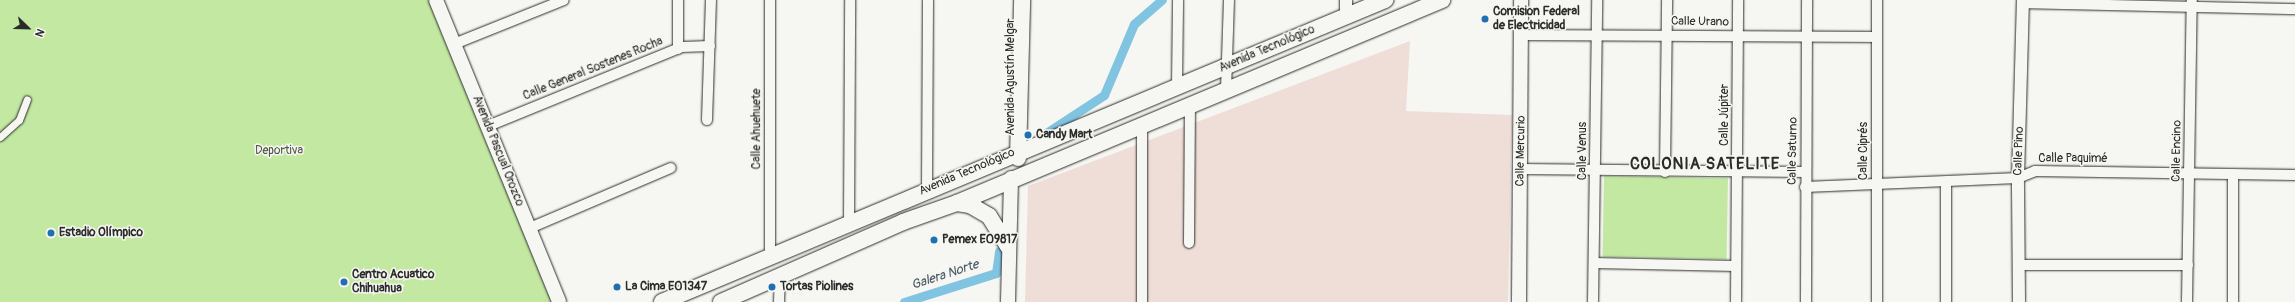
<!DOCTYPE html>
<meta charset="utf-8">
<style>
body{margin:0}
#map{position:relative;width:2295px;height:302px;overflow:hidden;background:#f6f6f2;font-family:Pangolin,sans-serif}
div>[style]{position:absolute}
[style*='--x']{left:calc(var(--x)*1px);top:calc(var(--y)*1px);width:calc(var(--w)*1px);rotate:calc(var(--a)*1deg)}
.built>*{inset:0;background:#efded8}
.green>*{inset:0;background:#c2e8a2;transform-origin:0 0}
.canal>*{height:9px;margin:-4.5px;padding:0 4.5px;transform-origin:4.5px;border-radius:4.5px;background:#80c4e1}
.roads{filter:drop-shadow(0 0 1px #2b2b2b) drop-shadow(0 0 1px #2b2b2b)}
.pedestrian>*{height:7px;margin:-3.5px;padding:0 3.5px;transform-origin:3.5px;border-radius:3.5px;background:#f6f6f2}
.minor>*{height:10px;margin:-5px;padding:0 5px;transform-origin:5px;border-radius:5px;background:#f6f6f2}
.tertiary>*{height:12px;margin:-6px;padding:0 6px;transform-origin:6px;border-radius:6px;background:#f6f6f2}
.secondary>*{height:14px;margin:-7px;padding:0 7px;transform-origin:7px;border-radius:7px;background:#f6f6f2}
.primary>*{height:16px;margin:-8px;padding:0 8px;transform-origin:8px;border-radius:8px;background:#f6f6f2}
.dots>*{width:11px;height:11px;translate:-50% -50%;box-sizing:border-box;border:2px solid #f6f6f2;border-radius:50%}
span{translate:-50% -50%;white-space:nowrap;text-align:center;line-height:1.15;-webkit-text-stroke:3px #f6f6f2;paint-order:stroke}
.poi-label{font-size:12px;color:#2b2b2b;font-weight:700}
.left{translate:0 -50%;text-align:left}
.street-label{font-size:12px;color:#2b2b2b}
.park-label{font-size:12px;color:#515a49}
.water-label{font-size:13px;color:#445962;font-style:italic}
.district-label{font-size:16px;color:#2b2b2b;font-weight:700;letter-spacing:1px}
.north{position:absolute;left:8px;top:8px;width:40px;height:40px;-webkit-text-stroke:3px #f6f6f2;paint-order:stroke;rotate:113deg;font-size:11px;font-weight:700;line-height:16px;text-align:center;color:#2b2b2b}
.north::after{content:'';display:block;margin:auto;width:14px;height:18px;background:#2b2b2b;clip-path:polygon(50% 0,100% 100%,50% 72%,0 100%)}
</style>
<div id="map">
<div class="built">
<i style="clip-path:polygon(1410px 41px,1406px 111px,1512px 115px,1508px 302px,1025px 302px,1028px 186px)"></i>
</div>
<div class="green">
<i style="clip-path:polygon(0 0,436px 0,559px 302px,0 302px)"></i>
<i style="left:1604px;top:176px;width:124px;height:81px;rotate:1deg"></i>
</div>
<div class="canal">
<i style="--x:1046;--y:133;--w:69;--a:-33.2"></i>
<i style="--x:1104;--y:95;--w:77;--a:-67.1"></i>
<i style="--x:1134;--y:24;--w:37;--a:-41"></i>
<i style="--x:904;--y:302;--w:96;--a:-17.5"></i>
<i style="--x:996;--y:273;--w:22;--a:-82"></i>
</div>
<div class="roads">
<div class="pedestrian">
<i style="--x:0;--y:137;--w:25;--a:-42"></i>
<i style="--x:19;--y:120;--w:22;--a:-69"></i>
</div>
<div class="minor">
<i style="--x:2023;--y:3;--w:272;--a:1.3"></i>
<i style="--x:1523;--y:35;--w:354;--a:0.3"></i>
<i style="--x:454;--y:44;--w:118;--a:-21.8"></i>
<i style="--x:678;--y:49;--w:49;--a:-90"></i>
<i style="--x:1177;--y:86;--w:86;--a:-89.3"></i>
<i style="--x:1226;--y:90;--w:90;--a:-88.1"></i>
<i style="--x:707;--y:120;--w:120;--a:-88.1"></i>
<i style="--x:488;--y:126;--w:209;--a:-22.2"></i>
<i style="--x:682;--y:47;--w:28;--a:-2"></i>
<i style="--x:1521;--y:169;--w:284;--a:0.6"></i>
<i style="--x:1665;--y:172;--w:172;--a:-89.3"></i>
<i style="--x:1805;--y:187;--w:213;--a:-2.4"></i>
<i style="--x:2018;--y:178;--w:18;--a:-22"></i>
<i style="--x:2035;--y:171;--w:260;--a:0.9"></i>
<i style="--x:927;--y:190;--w:190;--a:-89.7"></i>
<i style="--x:849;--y:223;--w:223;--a:-89.7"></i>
<i style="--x:530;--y:228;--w:153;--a:-23.1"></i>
<i style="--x:1189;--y:243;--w:138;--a:-89.6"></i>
<i style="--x:770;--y:258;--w:258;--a:-90"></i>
<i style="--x:1594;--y:263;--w:142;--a:1.2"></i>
<i style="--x:2020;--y:265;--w:168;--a:0"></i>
<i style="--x:779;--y:302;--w:26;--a:-88"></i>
<i style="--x:1142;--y:302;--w:175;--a:-90"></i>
<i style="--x:1593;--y:302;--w:302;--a:-89.2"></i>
<i style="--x:1736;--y:302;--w:302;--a:-89.6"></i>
<i style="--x:1806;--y:302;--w:302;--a:-89.8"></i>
<i style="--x:1877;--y:302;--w:302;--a:-90"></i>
<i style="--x:1946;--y:302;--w:120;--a:-90"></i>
<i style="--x:2187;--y:302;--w:302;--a:-89.1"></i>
<i style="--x:2233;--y:302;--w:128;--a:-90"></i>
</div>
<div class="tertiary">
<i style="--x:1346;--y:16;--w:16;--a:-90"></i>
<i style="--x:2019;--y:302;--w:124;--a:-90.5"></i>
<i style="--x:2018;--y:178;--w:178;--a:-88.4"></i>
</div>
<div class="secondary">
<i style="--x:436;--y:0;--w:326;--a:67.8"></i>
<i style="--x:1008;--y:302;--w:124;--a:-88.6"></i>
<i style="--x:1519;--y:302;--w:302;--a:-89.6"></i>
</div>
<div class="primary">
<i style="--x:1018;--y:158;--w:158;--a:-88.5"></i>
<i style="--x:957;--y:203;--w:13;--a:9"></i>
<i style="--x:970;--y:205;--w:22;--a:30"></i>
<i style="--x:989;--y:216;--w:36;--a:58"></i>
<i style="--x:662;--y:302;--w:784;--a:-22.67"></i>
<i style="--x:721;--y:302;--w:199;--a:-23.7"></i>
<i style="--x:903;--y:222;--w:57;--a:-19.4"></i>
<i style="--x:957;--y:203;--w:526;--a:-22.71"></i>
</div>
</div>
<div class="dots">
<i style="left:1485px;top:19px;background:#1f6fb2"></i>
<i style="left:1028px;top:135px;background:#1f6fb2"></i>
<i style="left:51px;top:233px;background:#1f6fb2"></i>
<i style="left:934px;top:240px;background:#1f6fb2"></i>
<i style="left:344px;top:282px;background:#1f6fb2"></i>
<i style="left:617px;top:287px;background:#1f6fb2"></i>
<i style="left:772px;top:287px;background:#1f6fb2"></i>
</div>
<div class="poi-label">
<span class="left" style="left:1493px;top:19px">Comision Federal<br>de Electricidad</span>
<span class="left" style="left:1036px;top:135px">Candy Mart</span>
<span class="left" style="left:59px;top:233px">Estadio Olímpico</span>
<span class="left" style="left:942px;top:240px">Pemex E09817</span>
<span class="left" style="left:352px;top:282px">Centro Acuatico<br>Chihuahua</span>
<span class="left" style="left:625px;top:287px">La Cima E01347</span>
<span class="left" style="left:780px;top:287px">Tortas Piolines</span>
</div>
<div class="street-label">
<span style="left:1700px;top:22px;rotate:1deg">Calle Urano</span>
<span style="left:1267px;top:49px;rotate:-23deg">Avenida Tecnológico</span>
<span style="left:593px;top:69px;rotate:-22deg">Calle General Sostenes Rocha</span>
<span style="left:1011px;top:77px;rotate:-90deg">Avenida Agustín Melgar</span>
<span style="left:1725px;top:115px;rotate:-90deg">Calle Júpiter</span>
<span style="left:757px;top:129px;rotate:-90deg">Calle Ahuehuete</span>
<span style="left:498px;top:151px;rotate:68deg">Avenida Pascual Orozco</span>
<span style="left:1521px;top:151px;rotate:-89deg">Calle Mercurio</span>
<span style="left:1583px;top:151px;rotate:-90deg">Calle Venus</span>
<span style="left:1793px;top:151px;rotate:-89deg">Calle Saturno</span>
<span style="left:1864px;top:151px;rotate:-90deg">Calle Ciprés</span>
<span style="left:2019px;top:151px;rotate:-88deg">Calle Pino</span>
<span style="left:2177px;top:151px;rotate:-89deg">Calle Encino</span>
<span style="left:2073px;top:159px">Calle Paquimé</span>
<span style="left:967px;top:172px;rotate:-23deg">Avenida Tecnológico</span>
</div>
<div class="park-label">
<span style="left:279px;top:151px">Deportiva</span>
</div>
<div class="water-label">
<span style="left:945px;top:275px;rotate:-18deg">Galera Norte</span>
</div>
<div class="district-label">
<span style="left:1705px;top:164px">COLONIA SATELITE</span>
</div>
<div class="north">N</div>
</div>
